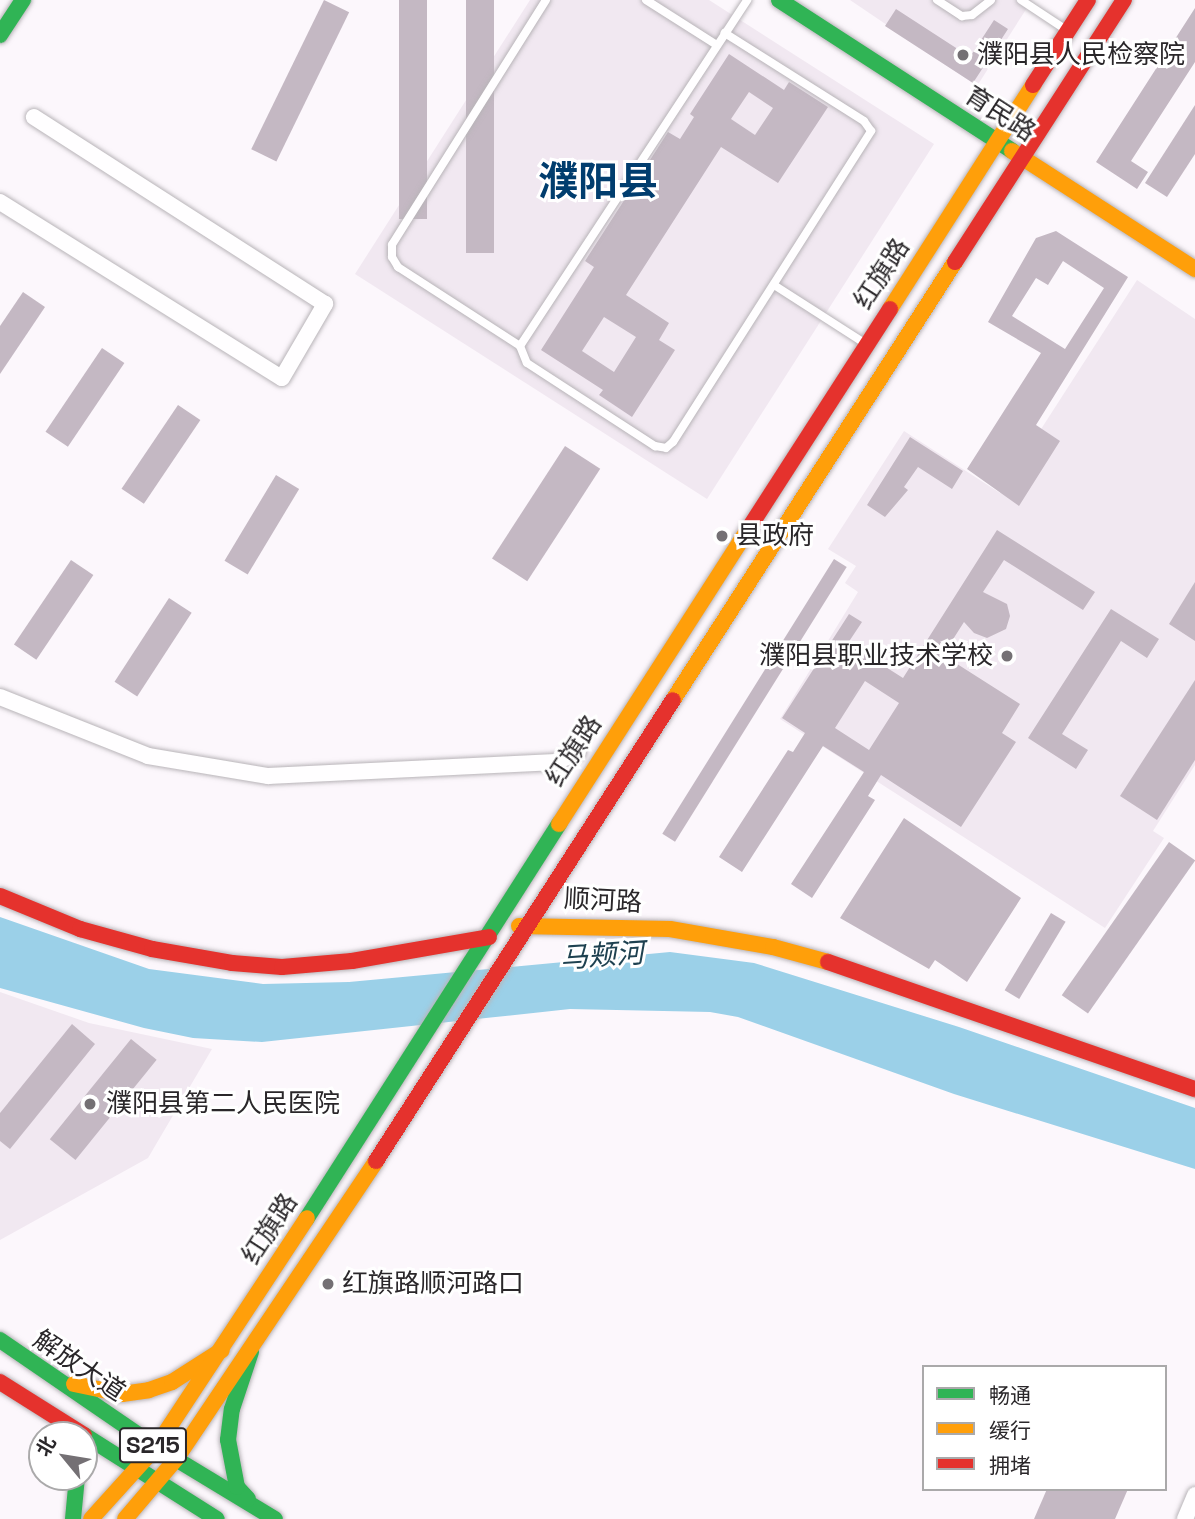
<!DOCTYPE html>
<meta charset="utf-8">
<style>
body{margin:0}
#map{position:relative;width:1195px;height:1519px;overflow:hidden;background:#fcf7fc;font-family:"Space Grotesk","Noto Sans SC",sans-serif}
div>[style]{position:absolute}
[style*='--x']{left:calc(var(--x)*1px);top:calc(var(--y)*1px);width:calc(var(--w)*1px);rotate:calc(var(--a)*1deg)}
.built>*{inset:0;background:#f1e8f1}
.water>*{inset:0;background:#9bd0e8}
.building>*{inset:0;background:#c4b8c3;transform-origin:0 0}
.roads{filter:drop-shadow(0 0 2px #b8b4b8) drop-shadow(0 0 2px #b8b4b8)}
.lane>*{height:8px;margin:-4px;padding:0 4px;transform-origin:4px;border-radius:4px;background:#fffeff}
.street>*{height:16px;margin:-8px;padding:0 8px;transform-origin:8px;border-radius:8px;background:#fffeff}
.fast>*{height:16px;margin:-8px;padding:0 8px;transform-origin:8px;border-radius:8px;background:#30b455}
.slow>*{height:16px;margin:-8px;padding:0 8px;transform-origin:8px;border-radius:8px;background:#ff9f0a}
.jam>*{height:16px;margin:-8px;padding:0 8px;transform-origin:8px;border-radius:8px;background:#e5322d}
.dots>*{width:19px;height:19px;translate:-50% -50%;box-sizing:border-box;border:4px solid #fff;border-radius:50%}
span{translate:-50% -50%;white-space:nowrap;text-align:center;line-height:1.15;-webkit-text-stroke:6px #fff;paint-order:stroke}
.shield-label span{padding:2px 5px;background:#fff;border:2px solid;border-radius:5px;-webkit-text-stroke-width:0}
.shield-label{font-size:24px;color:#2a272a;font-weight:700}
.poi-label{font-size:26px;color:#2a272a}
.left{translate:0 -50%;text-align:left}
.right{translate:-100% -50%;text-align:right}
.street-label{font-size:26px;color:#2a272a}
.water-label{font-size:28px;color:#1e4150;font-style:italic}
.town-label{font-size:40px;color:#013d6e;font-weight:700}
.legend{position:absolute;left:922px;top:1365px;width:245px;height:126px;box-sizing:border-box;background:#fff;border:2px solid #aaa9aa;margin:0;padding:9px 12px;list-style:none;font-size:21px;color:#2a272a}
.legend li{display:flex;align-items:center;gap:14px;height:35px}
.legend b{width:35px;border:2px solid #aaa9aa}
.north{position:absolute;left:28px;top:1421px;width:70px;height:70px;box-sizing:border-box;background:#fff;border:2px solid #aaa9aa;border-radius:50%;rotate:300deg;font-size:19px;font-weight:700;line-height:28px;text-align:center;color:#2a272a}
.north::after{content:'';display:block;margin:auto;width:24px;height:32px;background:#747074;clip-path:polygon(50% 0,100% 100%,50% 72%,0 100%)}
</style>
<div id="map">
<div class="built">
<i style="clip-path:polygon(530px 0,709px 0,934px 144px,707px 499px,355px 274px)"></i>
<i style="clip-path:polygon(850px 0,1032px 0,977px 86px)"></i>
<i style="clip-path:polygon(1137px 280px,1195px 319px,1195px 765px,1153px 831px,1164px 838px,1105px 928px,780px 719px,858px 592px,845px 583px,856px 566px,828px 549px,904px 431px,1000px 493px)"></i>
<i style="clip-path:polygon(0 992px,89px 1023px,212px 1049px,148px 1158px,0 1240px)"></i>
</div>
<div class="water">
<i style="clip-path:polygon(0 917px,149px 969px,263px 984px,349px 982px,670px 952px,754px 963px,959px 1027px,1195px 1108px,1195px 1169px,954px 1094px,738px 1017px,710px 1012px,570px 1009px,262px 1042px,193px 1038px,144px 1028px,0 988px)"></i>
</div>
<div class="building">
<i style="left:324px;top:0;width:28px;height:166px;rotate:26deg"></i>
<i style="left:399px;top:0;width:28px;height:219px"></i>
<i style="left:466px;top:0;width:28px;height:253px"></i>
<i style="clip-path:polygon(1195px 8px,1195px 62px,1131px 161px,1148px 172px,1137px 189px,1096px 162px)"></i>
<i style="clip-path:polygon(896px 9px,970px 57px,994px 20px,1008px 29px,973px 83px,885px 26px)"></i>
<i style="clip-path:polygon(evenodd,729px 54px,784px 90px,789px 82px,828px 107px,778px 183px,721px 147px,626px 295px,669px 323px,659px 340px,675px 350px,632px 417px,599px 395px,603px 390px,541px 350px,594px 267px,585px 261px,668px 132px,680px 139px,694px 117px,690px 114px,729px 54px,749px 92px,773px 108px,755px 135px,731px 119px,749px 92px,729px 54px,604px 317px,636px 337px,614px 372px,582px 351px,604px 317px)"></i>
<i style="clip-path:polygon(1195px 105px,1195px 154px,1167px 197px,1145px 183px)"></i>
<i style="clip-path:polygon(evenodd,1056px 231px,1128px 277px,1036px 425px,1060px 441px,1019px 506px,967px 469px,1041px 353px,988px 322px,1036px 238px,1056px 231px,1063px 261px,1104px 288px,1065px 349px,1012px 316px,1036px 278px,1048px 285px,1063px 261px)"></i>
<i style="clip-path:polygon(23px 292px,45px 307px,0 374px,0 326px)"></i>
<i style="left:102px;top:348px;width:27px;height:101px;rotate:34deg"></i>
<i style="left:178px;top:405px;width:27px;height:101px;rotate:34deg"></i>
<i style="clip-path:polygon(910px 437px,963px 471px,952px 489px,918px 467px,904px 487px,908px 490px,885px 517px,867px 505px)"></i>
<i style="left:565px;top:446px;width:42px;height:134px;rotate:33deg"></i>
<i style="left:276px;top:475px;width:27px;height:100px;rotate:31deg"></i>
<i style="clip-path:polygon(evenodd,997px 530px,1095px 592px,1083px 610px,1004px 560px,983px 592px,1007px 604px,1010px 616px,1006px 629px,987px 638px,974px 633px,964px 622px,943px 655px,1020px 704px,1002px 733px,1016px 742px,961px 827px,881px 775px,868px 796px,875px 800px,812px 898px,791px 884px,864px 772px,823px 746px,742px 872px,719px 857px,788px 750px,793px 752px,805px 733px,782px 718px,849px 614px,862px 622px,848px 643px,903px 678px,997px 530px,865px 681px,899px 703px,869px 750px,835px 728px,865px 681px)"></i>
<i style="left:834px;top:559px;width:15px;height:324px;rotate:32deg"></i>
<i style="left:71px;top:560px;width:27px;height:102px;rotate:34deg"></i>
<i style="clip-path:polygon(1195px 582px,1195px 641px,1169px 624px)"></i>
<i style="left:169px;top:598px;width:27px;height:100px;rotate:33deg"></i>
<i style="clip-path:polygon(1111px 609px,1159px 639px,1147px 658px,1121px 641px,1062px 734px,1088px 750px,1076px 769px,1028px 738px)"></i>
<i style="clip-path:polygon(1195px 680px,1195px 760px,1157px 820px,1120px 796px)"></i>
<i style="clip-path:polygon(904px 818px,1021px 898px,967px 982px,935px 960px,929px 969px,840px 918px)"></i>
<i style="left:1169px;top:842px;width:32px;height:187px;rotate:35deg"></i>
<i style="left:1051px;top:913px;width:17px;height:90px;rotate:31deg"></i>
<i style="clip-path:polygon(72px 1024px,95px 1044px,10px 1149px,0 1141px,0 1113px)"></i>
<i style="left:131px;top:1039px;width:33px;height:129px;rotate:39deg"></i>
<i style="clip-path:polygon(1047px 1489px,1128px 1489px,1115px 1519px,1034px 1519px)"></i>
</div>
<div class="roads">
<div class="lane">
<i style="--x:546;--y:0;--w:289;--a:122.2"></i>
<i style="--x:392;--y:245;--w:12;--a:90"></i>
<i style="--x:392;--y:257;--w:12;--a:59"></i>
<i style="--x:398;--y:267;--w:145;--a:32.9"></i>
<i style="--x:520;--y:346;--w:18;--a:68"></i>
<i style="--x:527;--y:363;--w:153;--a:33"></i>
<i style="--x:655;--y:446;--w:11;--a:10"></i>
<i style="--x:666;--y:448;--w:9;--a:-41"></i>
<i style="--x:673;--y:442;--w:369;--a:-57.5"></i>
<i style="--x:871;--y:131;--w:12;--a:-125"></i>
<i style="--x:864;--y:121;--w:165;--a:-147.7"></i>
<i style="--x:646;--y:0;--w:84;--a:32.4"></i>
<i style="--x:937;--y:0;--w:30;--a:33"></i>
<i style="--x:962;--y:16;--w:10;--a:-6"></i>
<i style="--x:972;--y:15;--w:24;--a:-38"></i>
<i style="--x:1021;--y:0;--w:56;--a:33.4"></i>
<i style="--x:774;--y:285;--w:109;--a:32.7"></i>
<i style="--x:520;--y:346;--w:414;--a:-56.7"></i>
</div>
<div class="street">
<i style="--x:0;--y:202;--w:332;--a:32"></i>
<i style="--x:282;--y:378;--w:86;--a:-59.8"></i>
<i style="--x:325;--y:304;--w:346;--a:-147.3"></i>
<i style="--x:0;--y:697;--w:159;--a:21.7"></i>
<i style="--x:148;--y:756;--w:122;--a:9.5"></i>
<i style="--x:268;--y:776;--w:288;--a:-2.8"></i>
<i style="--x:556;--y:762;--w:24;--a:-24"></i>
<i style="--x:1185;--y:1519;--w:26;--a:-67"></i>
</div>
<div class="fast">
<i style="--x:779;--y:0;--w:278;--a:32.9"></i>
<i style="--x:0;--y:35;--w:42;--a:-56.7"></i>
<i style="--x:307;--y:1218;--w:468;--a:-57.4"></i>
<i style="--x:0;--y:1340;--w:189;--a:34.4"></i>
<i style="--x:156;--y:1447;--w:139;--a:31.2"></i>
<i style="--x:84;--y:1435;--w:157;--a:32.3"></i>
<i style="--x:248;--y:1499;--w:16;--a:-133"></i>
<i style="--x:237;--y:1487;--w:48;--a:-100.8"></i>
<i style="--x:228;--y:1440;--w:31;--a:-83"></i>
<i style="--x:232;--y:1409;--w:60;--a:-71.6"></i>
<i style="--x:73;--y:1519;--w:42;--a:-84.6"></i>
</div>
<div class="slow">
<i style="--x:1012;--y:151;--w:218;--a:32.8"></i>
<i style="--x:890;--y:309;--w:266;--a:-57.4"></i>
<i style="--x:673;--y:700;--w:521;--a:-57.23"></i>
<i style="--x:559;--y:824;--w:348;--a:-57.3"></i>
<i style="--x:519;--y:926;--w:151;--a:1.1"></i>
<i style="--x:670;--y:929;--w:105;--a:9.9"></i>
<i style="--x:773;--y:947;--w:57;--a:15.3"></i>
<i style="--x:74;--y:1384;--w:49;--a:11.8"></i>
<i style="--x:122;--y:1394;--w:27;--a:-8"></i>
<i style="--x:149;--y:1390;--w:24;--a:-19"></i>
<i style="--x:172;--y:1382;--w:59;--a:-32.6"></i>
<i style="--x:91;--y:1519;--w:97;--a:-47.9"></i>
<i style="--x:156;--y:1447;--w:274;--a:-56.6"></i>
<i style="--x:125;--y:1519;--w:79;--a:-49.6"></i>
<i style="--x:176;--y:1459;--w:359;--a:-56.1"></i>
</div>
<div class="jam">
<i style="--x:1033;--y:85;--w:101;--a:-57.1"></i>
<i style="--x:955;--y:262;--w:312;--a:-57.2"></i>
<i style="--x:747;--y:531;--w:264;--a:-57.2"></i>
<i style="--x:0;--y:896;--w:87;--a:22.4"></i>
<i style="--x:80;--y:929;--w:75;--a:15.5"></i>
<i style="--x:152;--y:949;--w:81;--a:9.9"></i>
<i style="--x:232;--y:963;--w:50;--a:4.6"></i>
<i style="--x:282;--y:967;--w:70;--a:-4.9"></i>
<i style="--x:352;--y:961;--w:139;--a:-9.9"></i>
<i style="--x:828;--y:962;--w:388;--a:19.1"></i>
<i style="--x:376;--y:1161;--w:548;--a:-57.21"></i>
<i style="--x:0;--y:1382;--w:99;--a:32.2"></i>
</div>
</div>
<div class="dots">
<i style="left:963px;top:55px;background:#747074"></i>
<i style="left:722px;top:536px;background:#747074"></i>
<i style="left:1007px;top:656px;background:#747074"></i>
<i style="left:90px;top:1104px;background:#747074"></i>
<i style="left:328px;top:1284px;background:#747074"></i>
</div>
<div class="shield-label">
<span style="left:153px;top:1445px">S215</span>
</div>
<div class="poi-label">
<span class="left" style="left:977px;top:55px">濮阳县人民检察院</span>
<span class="left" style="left:736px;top:536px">县政府</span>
<span class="right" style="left:993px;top:656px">濮阳县职业技术学校</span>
<span class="left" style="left:106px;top:1104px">濮阳县第二人民医院</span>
<span class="left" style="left:342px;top:1284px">红旗路顺河路口</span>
</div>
<div class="street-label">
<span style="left:1000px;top:114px;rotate:33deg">育民路</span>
<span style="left:882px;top:274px;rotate:-57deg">红旗路</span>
<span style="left:574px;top:751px;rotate:-57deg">红旗路</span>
<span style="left:603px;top:901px;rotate:3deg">顺河路</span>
<span style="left:270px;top:1229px;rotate:-57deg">红旗路</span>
<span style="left:79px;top:1366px;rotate:34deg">解放大道</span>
</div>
<div class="water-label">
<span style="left:602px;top:955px;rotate:-4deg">马颊河</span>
</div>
<div class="town-label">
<span style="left:598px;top:182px">濮阳县</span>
</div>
<ul class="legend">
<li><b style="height:9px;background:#30b455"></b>畅通</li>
<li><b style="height:9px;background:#ff9f0a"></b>缓行</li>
<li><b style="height:9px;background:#e5322d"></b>拥堵</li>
</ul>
<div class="north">北</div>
</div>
